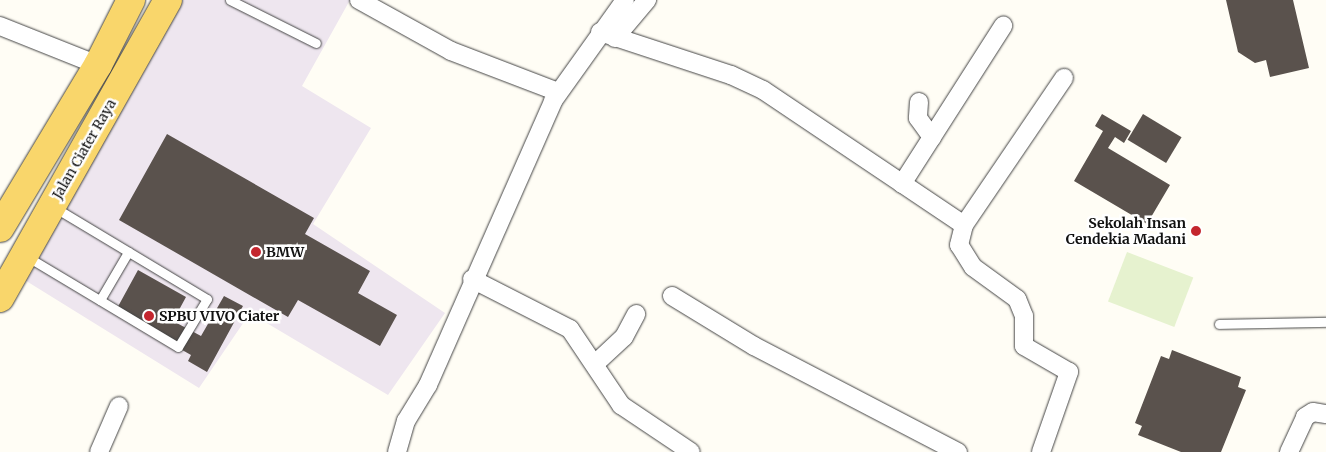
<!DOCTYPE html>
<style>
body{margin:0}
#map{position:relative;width:1326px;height:452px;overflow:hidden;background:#fffdf5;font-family:Merriweather,serif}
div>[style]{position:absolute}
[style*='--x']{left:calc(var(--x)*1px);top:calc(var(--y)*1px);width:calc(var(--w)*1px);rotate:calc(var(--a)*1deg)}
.industrial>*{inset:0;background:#eee6ef}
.pitch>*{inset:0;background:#e6f2cf;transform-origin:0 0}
.building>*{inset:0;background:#5a524d;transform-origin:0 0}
.roads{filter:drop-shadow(0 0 1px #444) drop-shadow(0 0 1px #444)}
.lane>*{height:9px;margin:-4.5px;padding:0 4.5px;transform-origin:4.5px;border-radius:4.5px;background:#fff}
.street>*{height:18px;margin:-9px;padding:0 9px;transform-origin:9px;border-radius:9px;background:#fff}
.primary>*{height:28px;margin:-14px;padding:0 14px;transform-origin:14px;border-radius:14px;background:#f9d66b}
.dots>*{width:14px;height:14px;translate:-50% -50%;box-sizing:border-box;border:2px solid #fff;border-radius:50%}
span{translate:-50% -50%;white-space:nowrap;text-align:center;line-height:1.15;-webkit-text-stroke:5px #fff;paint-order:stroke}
.street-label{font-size:14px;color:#111}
.poi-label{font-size:14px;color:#111;font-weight:700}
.right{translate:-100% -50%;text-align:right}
.left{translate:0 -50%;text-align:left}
</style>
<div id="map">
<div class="industrial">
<i style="clip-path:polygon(166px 0,350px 0,302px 86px,371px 128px,313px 224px,445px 313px,388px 395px,250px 313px,199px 388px,15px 274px)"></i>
</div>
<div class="pitch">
<i style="left:1127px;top:252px;width:71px;height:53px;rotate:21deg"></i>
</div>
<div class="building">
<i style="clip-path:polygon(1226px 0,1293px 0,1309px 68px,1270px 77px,1266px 60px,1255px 63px,1238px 52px)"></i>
<i style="clip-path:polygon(1102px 114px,1131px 131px,1124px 143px,1115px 137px,1108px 148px,1170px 185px,1147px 224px,1074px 181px,1103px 131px,1095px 126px)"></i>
<i style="left:1143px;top:114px;width:45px;height:30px;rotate:31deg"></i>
<i style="clip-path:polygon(167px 134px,314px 218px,305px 234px,370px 271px,358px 293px,397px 315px,380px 346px,298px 300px,288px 317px,119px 220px)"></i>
<i style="clip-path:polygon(138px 270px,186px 297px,173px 321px,201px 336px,224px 296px,243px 306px,207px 372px,188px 361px,191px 355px,115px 312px)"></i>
<i style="clip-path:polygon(1172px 350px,1241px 377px,1238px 387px,1246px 390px,1221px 452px,1181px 452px,1138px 435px,1142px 426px,1135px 423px,1161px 356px,1169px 359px)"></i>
</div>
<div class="roads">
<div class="lane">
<i style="--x:230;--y:0;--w:96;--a:26.6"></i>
<i style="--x:26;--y:256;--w:177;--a:30.9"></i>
<i style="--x:178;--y:347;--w:56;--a:-58.9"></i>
<i style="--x:207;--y:299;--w:179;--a:-149"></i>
<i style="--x:100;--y:300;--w:56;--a:-59.7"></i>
<i style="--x:1219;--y:324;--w:107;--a:-1.1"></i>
</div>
<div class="street">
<i style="--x:359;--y:0;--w:105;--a:29"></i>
<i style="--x:451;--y:51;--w:115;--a:21"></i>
<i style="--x:0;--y:26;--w:105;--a:21.7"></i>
<i style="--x:600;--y:32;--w:138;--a:18.2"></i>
<i style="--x:731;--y:75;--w:35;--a:25"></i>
<i style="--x:763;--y:90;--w:242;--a:33.9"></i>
<i style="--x:615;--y:38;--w:50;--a:-49.9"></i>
<i style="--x:919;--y:102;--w:16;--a:94"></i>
<i style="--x:918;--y:118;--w:24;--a:54"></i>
<i style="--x:902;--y:184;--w:188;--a:-57.4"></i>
<i style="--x:472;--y:279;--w:110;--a:27"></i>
<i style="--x:570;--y:329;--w:92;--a:56.1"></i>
<i style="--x:621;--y:405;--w:84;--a:33.9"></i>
<i style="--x:672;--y:296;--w:96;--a:31.4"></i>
<i style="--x:754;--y:346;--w:230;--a:27.5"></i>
<i style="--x:596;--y:363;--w:38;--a:-43"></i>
<i style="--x:624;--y:337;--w:26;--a:-62"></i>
<i style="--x:99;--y:452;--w:50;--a:-66.5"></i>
<i style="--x:397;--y:452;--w:32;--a:-74"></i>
<i style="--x:406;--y:421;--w:42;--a:-58.6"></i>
<i style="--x:428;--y:385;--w:310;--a:-66.2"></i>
<i style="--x:553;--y:101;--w:124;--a:-54.5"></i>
<i style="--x:1041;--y:452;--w:85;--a:-70.7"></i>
<i style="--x:1069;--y:372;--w:52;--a:-150"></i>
<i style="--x:1024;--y:346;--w:30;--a:-90"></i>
<i style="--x:1024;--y:316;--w:18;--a:-112"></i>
<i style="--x:1017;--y:299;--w:54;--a:-144"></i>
<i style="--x:973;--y:267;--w:26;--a:-122"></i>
<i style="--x:959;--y:245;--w:21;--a:-76"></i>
<i style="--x:964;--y:225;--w:178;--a:-55.8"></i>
<i style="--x:1289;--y:452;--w:38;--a:-65"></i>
<i style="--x:1305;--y:417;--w:9;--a:-32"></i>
<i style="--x:1313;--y:412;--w:13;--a:9"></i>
</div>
<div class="primary">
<i style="--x:0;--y:228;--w:190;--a:-59"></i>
<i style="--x:98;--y:65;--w:73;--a:-63.1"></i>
<i style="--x:0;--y:298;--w:342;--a:-60.6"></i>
</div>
</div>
<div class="dots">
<i style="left:1196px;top:231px;background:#c4262e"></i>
<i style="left:256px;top:252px;background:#c4262e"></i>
<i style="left:149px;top:316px;background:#c4262e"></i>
</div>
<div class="street-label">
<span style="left:84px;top:149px;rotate:-60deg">Jalan Ciater Raya</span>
</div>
<div class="poi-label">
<span class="right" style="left:1186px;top:231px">Sekolah Insan<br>Cendekia Madani</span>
<span class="left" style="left:266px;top:252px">BMW</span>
<span class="left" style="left:159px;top:316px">SPBU VIVO Ciater</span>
</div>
</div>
